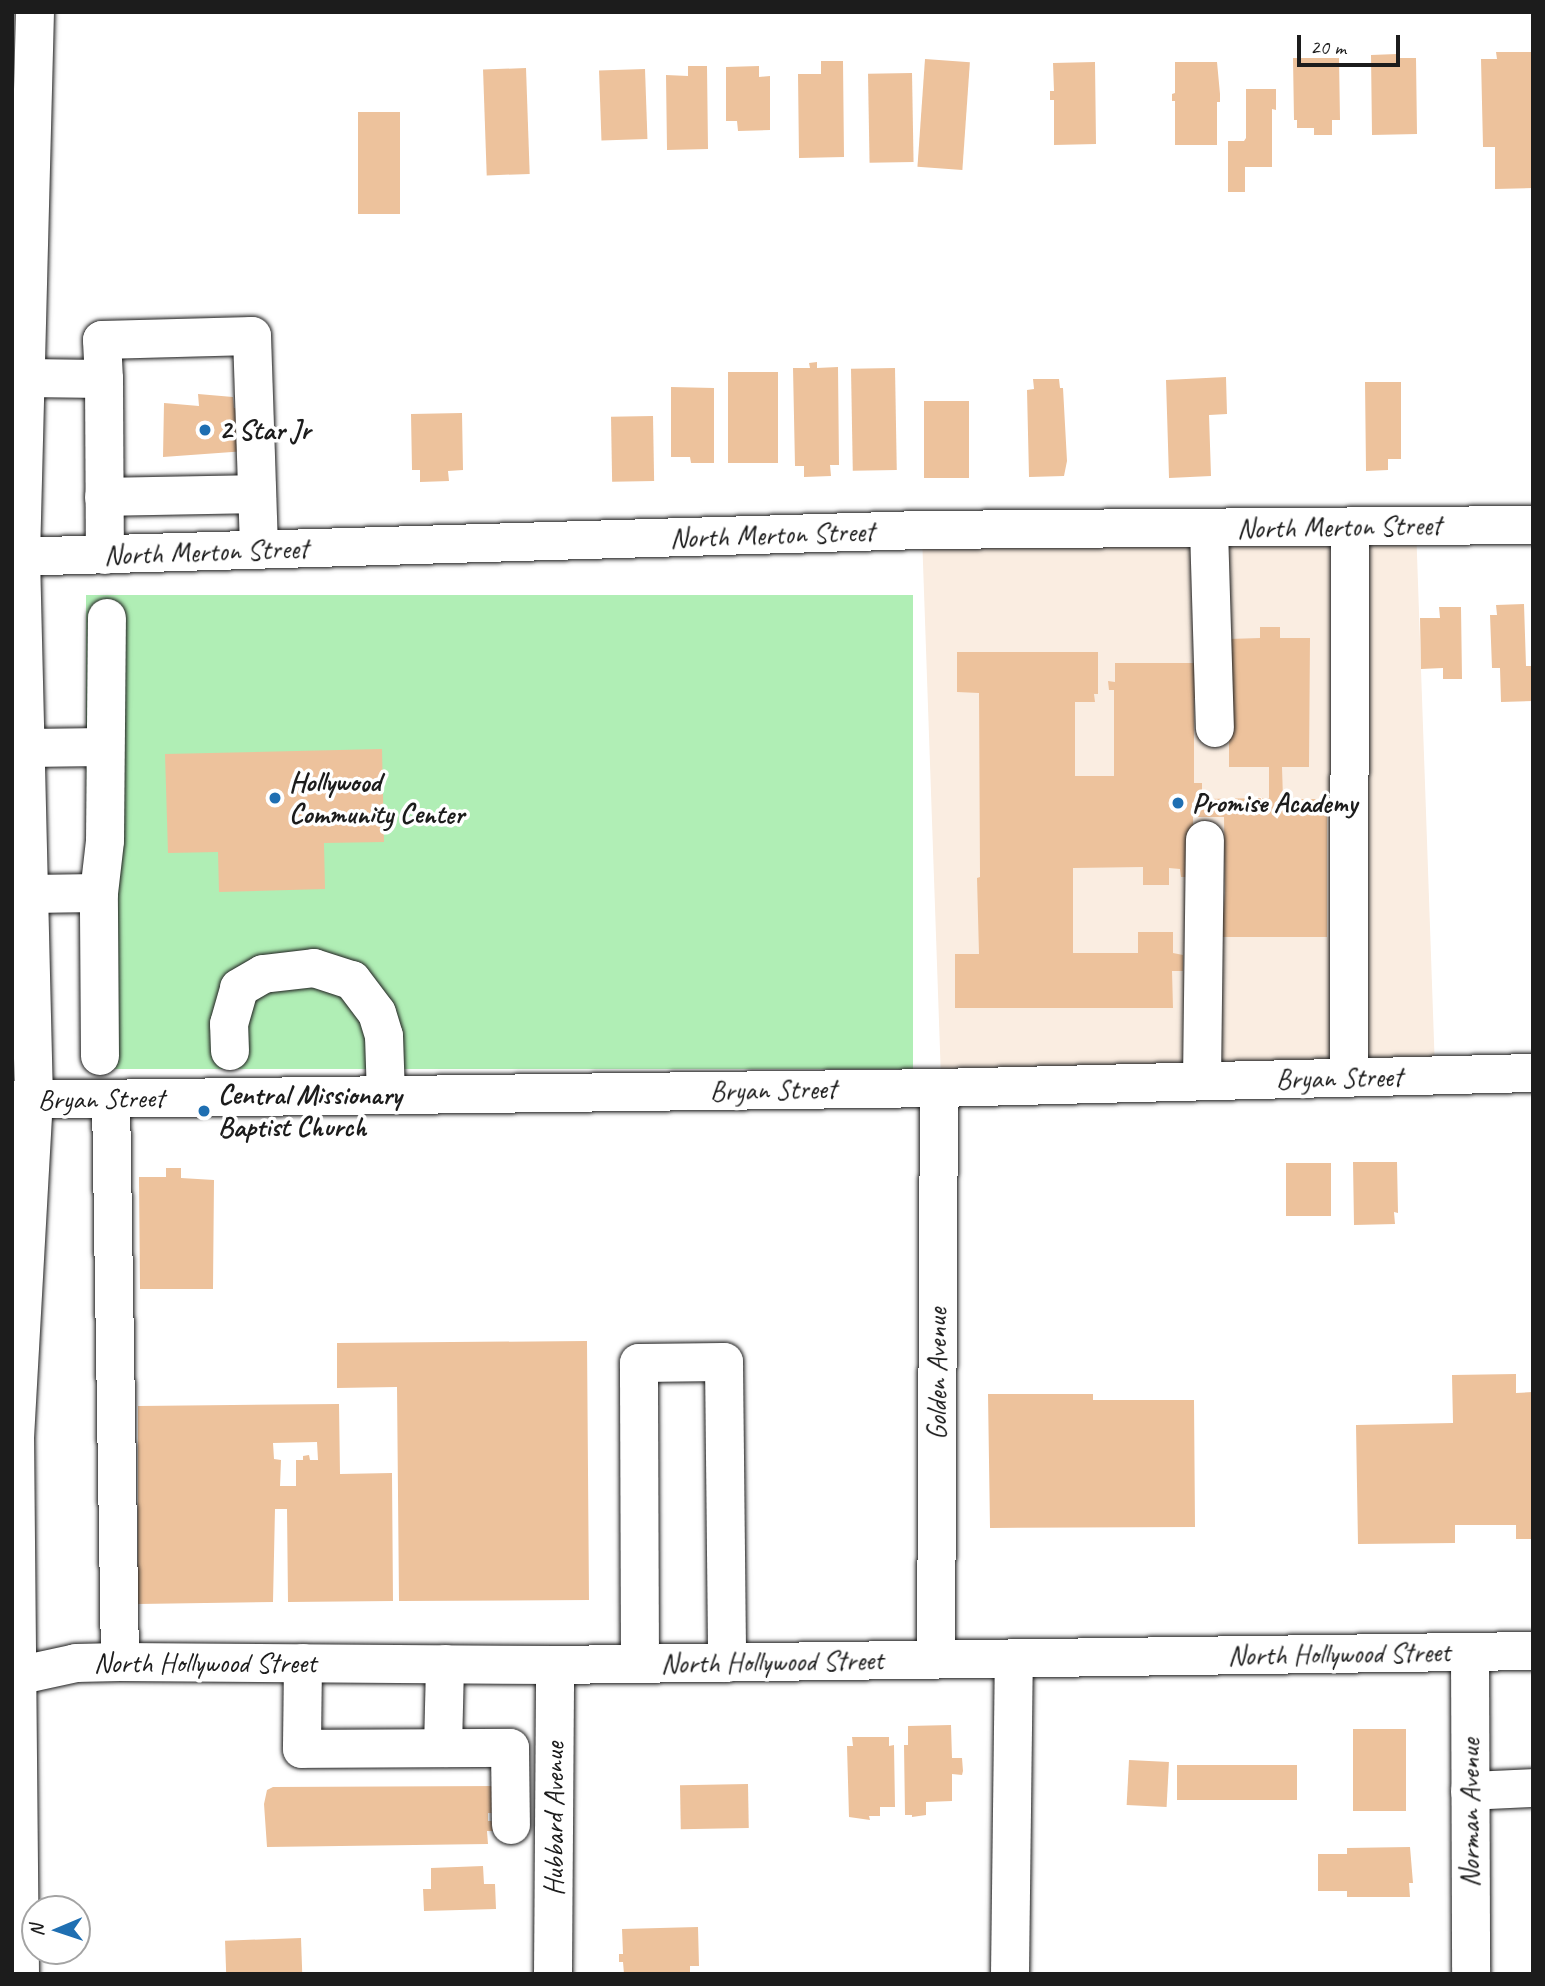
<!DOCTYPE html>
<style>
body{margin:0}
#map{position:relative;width:1545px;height:1986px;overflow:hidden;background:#fff;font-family:Caveat,sans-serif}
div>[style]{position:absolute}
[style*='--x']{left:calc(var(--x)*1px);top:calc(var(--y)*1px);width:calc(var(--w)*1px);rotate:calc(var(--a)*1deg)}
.built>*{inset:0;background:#faede1;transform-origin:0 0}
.green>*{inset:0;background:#b0eeb5;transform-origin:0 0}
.building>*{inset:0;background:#edc29c;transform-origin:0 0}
.roads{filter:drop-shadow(0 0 2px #1c1c1c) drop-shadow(0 0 2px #1c1c1c)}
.minor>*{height:38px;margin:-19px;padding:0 19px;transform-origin:19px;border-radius:19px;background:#fff}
.major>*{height:38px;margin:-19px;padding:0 19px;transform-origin:19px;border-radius:19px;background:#fff}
.dots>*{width:19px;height:19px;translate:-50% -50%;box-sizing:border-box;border:4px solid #fff;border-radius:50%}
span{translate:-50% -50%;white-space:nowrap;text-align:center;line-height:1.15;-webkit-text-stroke:7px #fff;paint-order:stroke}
.poi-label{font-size:28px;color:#1c1c1c;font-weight:700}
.left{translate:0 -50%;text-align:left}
.street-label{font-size:28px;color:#1c1c1c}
.frame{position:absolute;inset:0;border:14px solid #1c1c1c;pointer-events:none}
.north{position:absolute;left:21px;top:1895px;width:70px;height:70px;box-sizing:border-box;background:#fff;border:2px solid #a4a4a4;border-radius:50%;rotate:268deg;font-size:19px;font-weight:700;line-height:28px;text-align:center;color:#1c1c1c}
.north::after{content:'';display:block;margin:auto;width:24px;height:32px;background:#1f6fb2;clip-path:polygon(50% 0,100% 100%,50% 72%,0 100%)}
.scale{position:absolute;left:1297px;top:35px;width:103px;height:32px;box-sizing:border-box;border:4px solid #1c1c1c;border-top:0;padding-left:9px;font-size:21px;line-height:24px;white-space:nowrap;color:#1c1c1c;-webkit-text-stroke:5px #fff;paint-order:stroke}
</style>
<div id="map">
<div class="built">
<i style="left:1416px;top:526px;width:550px;height:494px;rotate:88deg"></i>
</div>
<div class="green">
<i style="left:86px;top:595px;width:827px;height:474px"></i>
</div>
<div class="building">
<i style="clip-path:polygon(1496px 52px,1533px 52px,1533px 188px,1495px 189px,1495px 147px,1483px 147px,1481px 59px,1497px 59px)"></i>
<i style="clip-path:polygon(1397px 54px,1397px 58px,1416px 58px,1417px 134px,1372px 135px,1371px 55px)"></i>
<i style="clip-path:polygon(1293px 58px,1339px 58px,1340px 120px,1332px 120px,1332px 135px,1314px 135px,1314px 128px,1297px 128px,1297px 120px,1294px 120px)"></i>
<i style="left:925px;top:59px;width:45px;height:108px;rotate:4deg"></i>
<i style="clip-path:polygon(821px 61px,843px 61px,844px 157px,799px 158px,798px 74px,821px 74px)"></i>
<i style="clip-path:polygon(1095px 62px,1096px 144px,1054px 145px,1054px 100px,1050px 100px,1050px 91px,1054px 91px,1053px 63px)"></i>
<i style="clip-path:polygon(1175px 62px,1217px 62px,1220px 94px,1220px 102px,1217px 102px,1217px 145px,1175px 145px,1175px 101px,1172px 101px,1172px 94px,1175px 93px)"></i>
<i style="clip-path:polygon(688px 66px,707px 66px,708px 149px,667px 150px,666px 75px,688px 76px)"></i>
<i style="clip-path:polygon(759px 66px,759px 77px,770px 76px,770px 130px,738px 131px,737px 121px,726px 121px,726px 67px)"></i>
<i style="left:526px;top:68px;width:106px;height:43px;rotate:88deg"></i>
<i style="left:645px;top:69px;width:70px;height:46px;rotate:88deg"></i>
<i style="left:912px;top:73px;width:89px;height:44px;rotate:89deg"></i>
<i style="clip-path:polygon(1246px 89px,1276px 89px,1276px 110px,1272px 109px,1272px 167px,1245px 167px,1245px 192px,1228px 192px,1228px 141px,1244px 141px,1246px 138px)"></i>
<i style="left:358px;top:112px;width:42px;height:102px"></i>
<i style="clip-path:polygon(817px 362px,817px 368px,838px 367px,839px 465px,830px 465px,831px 476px,804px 477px,804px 466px,795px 466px,793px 368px,810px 368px,809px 363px)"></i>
<i style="left:895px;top:368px;width:102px;height:44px;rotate:89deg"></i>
<i style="left:728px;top:372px;width:50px;height:91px"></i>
<i style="clip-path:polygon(1226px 377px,1227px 414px,1209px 415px,1211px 476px,1169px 478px,1166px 380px)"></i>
<i style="clip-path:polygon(1033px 379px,1059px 379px,1060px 388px,1063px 388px,1067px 461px,1064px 476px,1029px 477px,1027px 390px,1034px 389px)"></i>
<i style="clip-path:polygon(1365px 382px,1401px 382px,1401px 459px,1388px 459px,1388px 470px,1366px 471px)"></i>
<i style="clip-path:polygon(671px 387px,714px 388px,714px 463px,691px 463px,690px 457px,671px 457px)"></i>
<i style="clip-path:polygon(198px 394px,233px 397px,234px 408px,246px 409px,246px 451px,163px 457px,164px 403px,199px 406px)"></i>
<i style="left:924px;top:401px;width:45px;height:77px"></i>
<i style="clip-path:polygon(462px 413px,463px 470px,448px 471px,449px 481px,420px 482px,420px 470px,412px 470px,411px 414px)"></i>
<i style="left:653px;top:416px;width:65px;height:42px;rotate:89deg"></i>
<i style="clip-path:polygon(1524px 604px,1526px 666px,1533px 666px,1533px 701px,1501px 702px,1500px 668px,1492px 668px,1490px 615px,1497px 615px,1496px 605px)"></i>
<i style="clip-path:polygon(1439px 607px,1461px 607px,1462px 679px,1443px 679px,1443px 668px,1421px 669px,1420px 618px,1440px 618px)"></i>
<i style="clip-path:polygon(1260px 627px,1280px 627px,1280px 638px,1310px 638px,1309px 767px,1282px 767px,1283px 799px,1327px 799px,1327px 937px,1221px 937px,1225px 893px,1224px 817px,1193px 817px,1194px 869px,1188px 877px,1181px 877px,1180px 869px,1169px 868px,1169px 885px,1143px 885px,1143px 867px,1073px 868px,1073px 953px,1138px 953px,1138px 932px,1173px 932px,1173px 953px,1183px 955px,1183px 971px,1172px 971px,1173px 1008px,955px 1008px,955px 954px,979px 954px,977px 878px,980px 877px,979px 693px,957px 692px,957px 652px,1098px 652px,1098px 694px,1094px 694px,1095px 702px,1075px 702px,1075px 776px,1114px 776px,1114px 690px,1109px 690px,1108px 681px,1115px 682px,1115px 663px,1194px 663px,1201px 698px,1194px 698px,1194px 783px,1202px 783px,1202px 799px,1269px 798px,1269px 767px,1229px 767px,1229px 639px,1260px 638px)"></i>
<i style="clip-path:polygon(382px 749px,384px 842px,324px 843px,325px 889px,219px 892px,218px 852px,168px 853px,165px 754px)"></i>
<i style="clip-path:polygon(1353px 1162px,1397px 1162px,1398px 1213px,1394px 1212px,1395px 1224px,1354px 1225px)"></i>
<i style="left:1286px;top:1163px;width:45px;height:53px"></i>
<i style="clip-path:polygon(166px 1168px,181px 1168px,181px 1178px,214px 1180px,213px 1289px,140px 1289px,139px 1177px,166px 1177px)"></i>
<i style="clip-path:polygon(587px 1341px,589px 1600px,399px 1601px,397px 1387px,337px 1388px,337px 1343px)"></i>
<i style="clip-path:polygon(1516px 1374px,1516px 1393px,1533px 1392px,1533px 1539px,1516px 1539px,1516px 1525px,1455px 1525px,1455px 1543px,1358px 1544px,1356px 1425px,1453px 1423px,1452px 1375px)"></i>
<i style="clip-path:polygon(988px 1394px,1093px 1394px,1093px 1400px,1194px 1400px,1195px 1527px,990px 1528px)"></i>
<i style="clip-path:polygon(evenodd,339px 1404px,340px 1474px,392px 1473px,393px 1601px,288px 1602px,287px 1509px,275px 1509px,273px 1602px,138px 1604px,138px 1406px,339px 1404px,317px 1442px,318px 1460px,310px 1460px,309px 1455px,303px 1456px,303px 1460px,296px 1460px,296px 1486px,280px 1486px,281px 1460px,274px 1459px,273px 1443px,317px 1442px)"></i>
<i style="clip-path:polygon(951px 1725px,952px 1758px,962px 1758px,963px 1771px,962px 1775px,952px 1774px,952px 1801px,926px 1802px,926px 1815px,912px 1817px,912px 1815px,905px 1815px,904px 1745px,908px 1745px,908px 1726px)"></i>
<i style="left:1406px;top:1729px;width:82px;height:53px;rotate:90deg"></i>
<i style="clip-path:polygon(852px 1737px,889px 1737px,889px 1746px,894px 1745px,895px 1807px,880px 1807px,880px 1816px,869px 1816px,870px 1820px,849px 1817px,847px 1746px,853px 1746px)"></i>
<i style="left:1129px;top:1760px;width:40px;height:45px;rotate:3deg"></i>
<i style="left:1297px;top:1765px;width:35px;height:120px;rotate:90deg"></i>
<i style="left:748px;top:1784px;width:44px;height:68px;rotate:89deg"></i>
<i style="clip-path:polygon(497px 1786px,492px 1813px,488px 1813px,488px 1821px,493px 1821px,494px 1831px,487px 1831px,488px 1844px,267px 1847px,264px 1804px,267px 1790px,273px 1787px)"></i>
<i style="clip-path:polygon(1410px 1847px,1413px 1883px,1409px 1883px,1410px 1897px,1347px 1897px,1347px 1891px,1318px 1891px,1318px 1854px,1347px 1854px,1347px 1848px)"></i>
<i style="clip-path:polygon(483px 1866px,484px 1884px,495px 1884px,496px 1909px,424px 1911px,423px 1889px,431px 1889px,431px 1868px)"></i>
<i style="clip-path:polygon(698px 1927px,699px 1966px,690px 1966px,690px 1974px,624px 1974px,623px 1962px,619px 1962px,619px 1954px,623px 1954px,622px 1929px)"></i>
<i style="left:301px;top:1938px;width:36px;height:76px;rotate:88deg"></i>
</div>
<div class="roads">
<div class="minor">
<i style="--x:25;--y:378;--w:79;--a:0.7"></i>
<i style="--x:104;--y:379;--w:39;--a:-93"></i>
<i style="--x:102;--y:340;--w:150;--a:-1.5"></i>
<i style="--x:252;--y:336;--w:214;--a:88.1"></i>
<i style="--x:104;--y:379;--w:176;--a:89.7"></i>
<i style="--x:104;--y:497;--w:153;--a:-1.1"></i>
<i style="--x:1209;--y:529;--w:199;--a:88.3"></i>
<i style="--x:12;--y:557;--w:910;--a:-1.7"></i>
<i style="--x:922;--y:530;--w:611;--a:-0.47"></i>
<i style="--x:26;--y:748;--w:79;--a:-0.7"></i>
<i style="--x:29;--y:894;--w:70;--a:-0.8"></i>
<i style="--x:230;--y:1051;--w:27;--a:-92"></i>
<i style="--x:229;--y:1024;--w:37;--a:-74"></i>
<i style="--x:239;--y:988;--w:28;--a:-30"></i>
<i style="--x:263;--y:974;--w:51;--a:-6.7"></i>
<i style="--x:314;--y:968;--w:40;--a:18"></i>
<i style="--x:352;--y:980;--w:41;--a:52.9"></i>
<i style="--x:377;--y:1013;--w:24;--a:73"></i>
<i style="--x:384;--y:1036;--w:59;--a:88.1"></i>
<i style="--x:100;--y:1056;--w:163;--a:-90.4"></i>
<i style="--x:99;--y:893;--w:52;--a:-83.4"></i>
<i style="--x:105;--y:841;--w:223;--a:-89.5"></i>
<i style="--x:1349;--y:1078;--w:551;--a:-89.9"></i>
<i style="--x:1202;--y:1081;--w:241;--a:-89.3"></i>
<i style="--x:111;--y:1099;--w:563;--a:89.08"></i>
<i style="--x:12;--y:1100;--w:927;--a:-0.74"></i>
<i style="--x:939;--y:1088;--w:594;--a:-1.45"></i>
<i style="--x:1470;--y:1652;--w:322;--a:89.8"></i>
<i style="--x:936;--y:1659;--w:571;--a:-89.7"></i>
<i style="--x:303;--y:1663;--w:86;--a:90.7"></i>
<i style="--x:302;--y:1749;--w:208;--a:-0.3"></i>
<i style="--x:510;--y:1748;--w:77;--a:89.3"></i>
<i style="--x:640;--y:1664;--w:301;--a:-90.2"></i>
<i style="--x:639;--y:1363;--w:85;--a:-0.7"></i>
<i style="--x:724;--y:1362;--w:301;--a:89.4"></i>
<i style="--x:443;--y:1748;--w:84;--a:-88.6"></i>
<i style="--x:1470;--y:1791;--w:63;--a:-2.7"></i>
<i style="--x:553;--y:1974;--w:309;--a:-89.6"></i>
<i style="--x:1010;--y:1974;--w:315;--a:-89.3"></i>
</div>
<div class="major">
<i style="--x:12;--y:1677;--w:66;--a:-12.3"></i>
<i style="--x:76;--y:1663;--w:44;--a:-1.3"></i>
<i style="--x:120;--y:1662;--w:435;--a:0.4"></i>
<i style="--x:555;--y:1665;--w:978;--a:-0.82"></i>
<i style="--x:20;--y:1974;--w:536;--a:-90.53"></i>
<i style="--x:15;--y:1438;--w:339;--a:-86.8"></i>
<i style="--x:34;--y:1100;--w:543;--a:-91.37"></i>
<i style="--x:21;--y:557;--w:545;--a:-88.53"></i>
</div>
</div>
<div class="dots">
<i style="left:205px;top:430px;background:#1f6fb2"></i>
<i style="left:275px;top:798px;background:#1f6fb2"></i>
<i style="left:1178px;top:803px;background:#1f6fb2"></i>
<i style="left:204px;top:1111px;background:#1f6fb2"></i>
</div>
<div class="poi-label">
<span class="left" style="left:219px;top:430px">2 Star Jr</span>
<span class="left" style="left:289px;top:798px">Hollywood<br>Community Center</span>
<span class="left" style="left:1192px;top:803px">Promise Academy</span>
<span class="left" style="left:218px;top:1111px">Central Missionary<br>Baptist Church</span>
</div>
<div class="street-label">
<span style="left:1339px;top:527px;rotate:-1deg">North Merton Street</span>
<span style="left:772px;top:535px;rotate:-2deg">North Merton Street</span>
<span style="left:206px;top:552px;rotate:-2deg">North Merton Street</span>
<span style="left:1339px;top:1078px;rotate:-1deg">Bryan Street</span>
<span style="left:773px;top:1090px;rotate:-1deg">Bryan Street</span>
<span style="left:101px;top:1099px;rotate:-1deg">Bryan Street</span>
<span style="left:937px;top:1374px;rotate:-90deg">Golden Avenue</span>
<span style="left:1339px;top:1654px;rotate:-1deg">North Hollywood Street</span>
<span style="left:772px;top:1662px;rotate:-1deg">North Hollywood Street</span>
<span style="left:205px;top:1663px">North Hollywood Street</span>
<span style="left:1470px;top:1813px;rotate:-90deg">Norman Avenue</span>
<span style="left:554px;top:1819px;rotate:-90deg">Hubbard Avenue</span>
</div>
<div class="frame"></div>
<div class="north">N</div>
<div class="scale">20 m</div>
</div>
